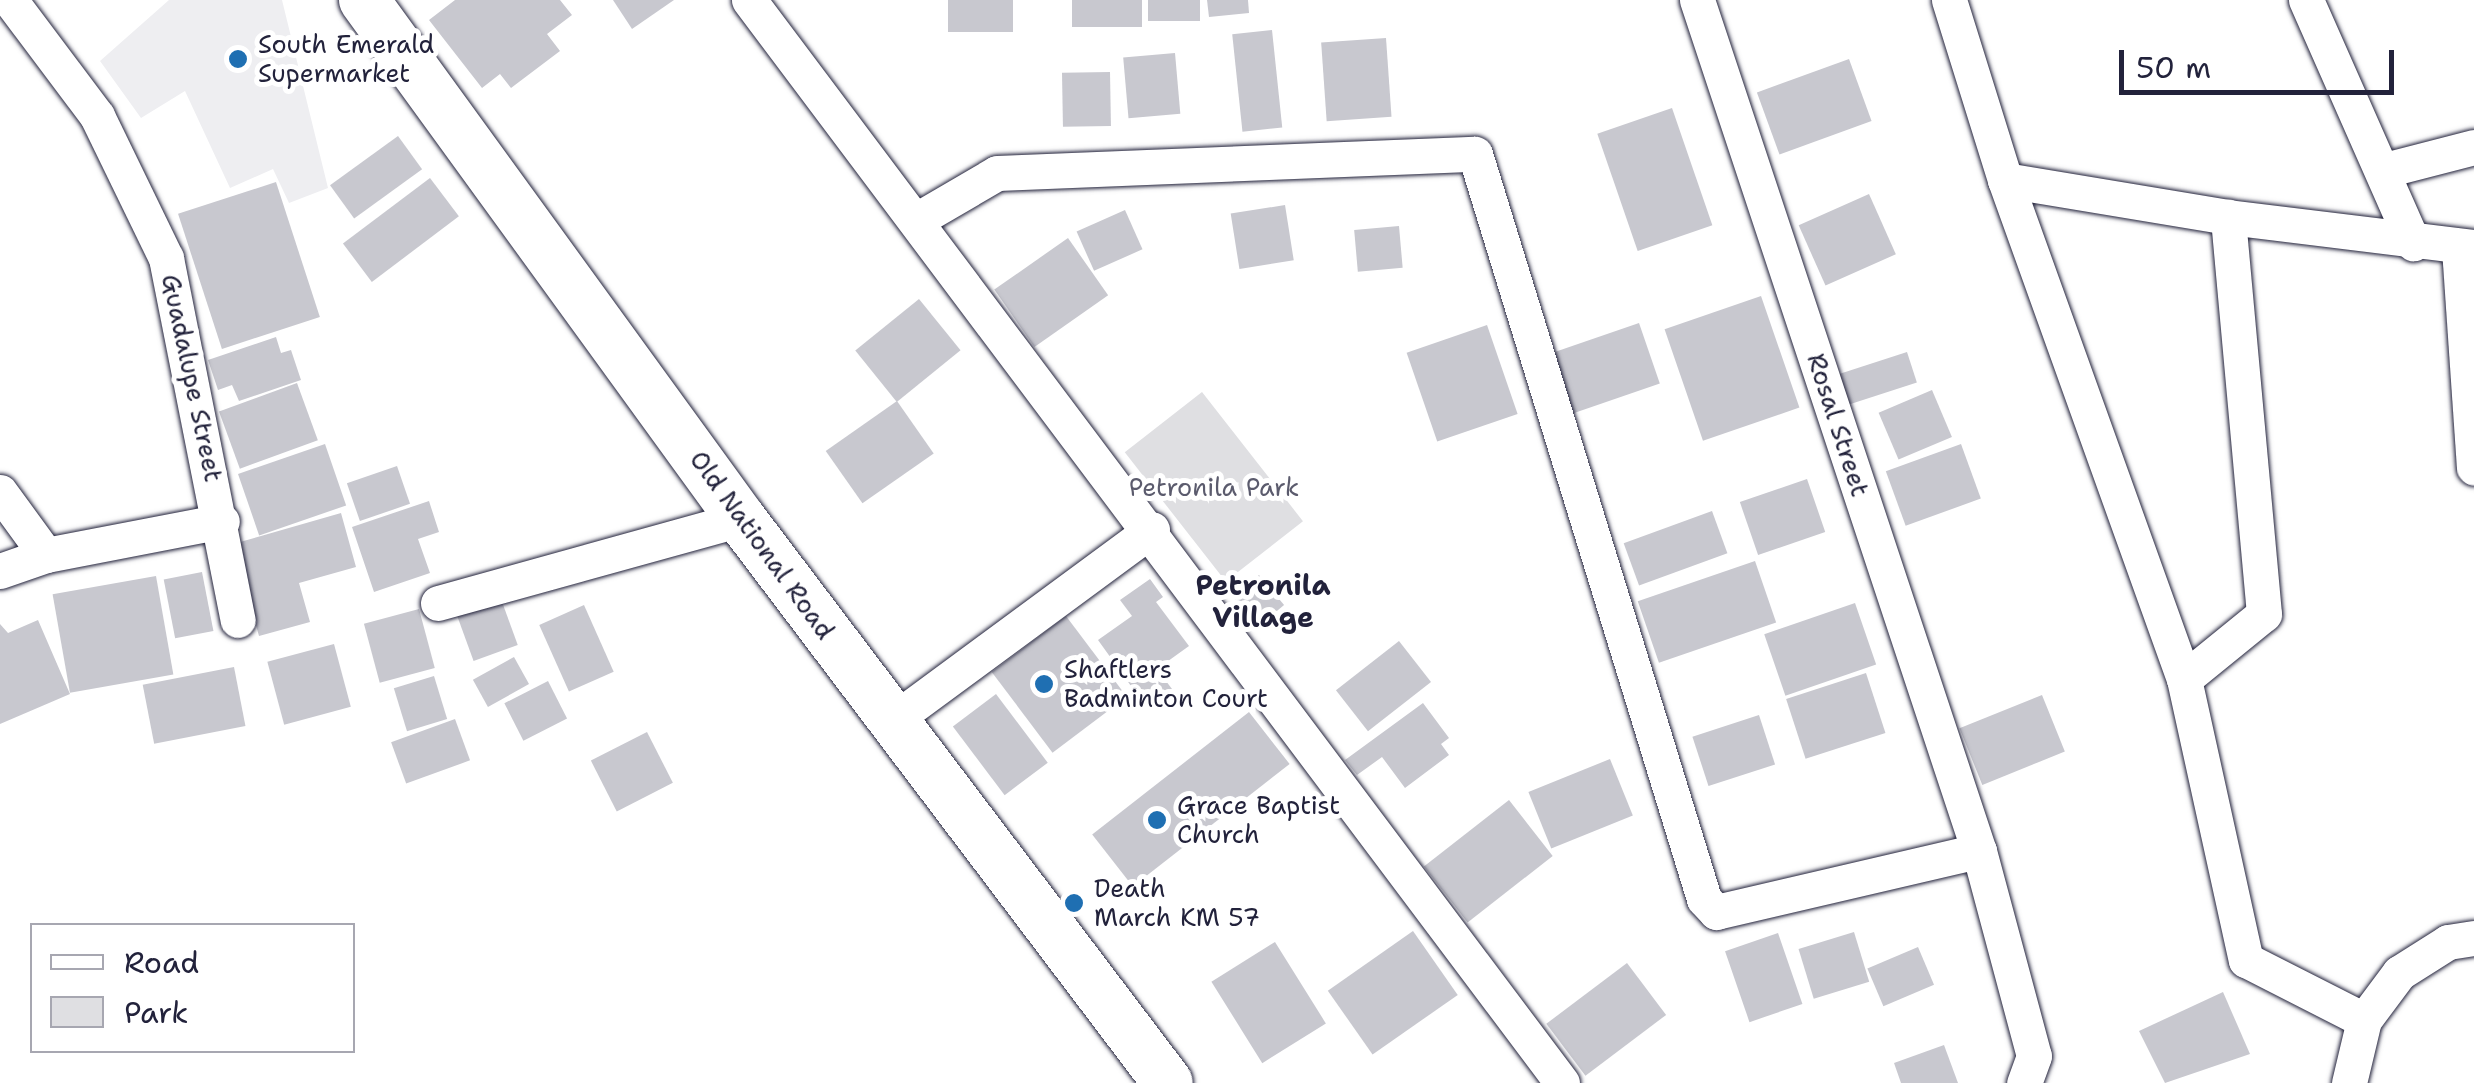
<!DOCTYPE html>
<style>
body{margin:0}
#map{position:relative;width:2474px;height:1083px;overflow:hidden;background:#fff;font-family:"Shantell Sans",sans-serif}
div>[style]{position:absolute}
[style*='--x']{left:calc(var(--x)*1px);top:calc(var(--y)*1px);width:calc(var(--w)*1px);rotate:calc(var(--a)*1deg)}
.built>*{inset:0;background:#eeeef1}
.green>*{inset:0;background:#dfdfe2;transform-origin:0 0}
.building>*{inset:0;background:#c8c8cf;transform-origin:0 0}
.roads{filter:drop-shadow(0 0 2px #22223b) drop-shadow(0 0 2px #22223b)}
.street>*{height:35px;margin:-17.5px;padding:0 17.5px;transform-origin:17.5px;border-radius:17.5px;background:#fff}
.secondary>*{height:50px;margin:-25px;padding:0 25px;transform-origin:25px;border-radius:25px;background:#fff}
.dots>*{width:28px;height:28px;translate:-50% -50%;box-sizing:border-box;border:5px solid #fff;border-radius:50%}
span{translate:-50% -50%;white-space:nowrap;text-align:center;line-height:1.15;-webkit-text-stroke:10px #fff;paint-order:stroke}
.poi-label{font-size:25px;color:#22223b}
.left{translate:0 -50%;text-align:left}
.street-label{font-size:25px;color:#22223b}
.park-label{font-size:25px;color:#5b5b6d}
.neighbourhood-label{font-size:28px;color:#22223b;font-weight:700}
.legend{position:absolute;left:30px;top:923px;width:325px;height:130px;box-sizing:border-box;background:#fff;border:2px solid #a7a7b1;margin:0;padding:12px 18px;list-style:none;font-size:30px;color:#22223b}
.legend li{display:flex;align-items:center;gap:20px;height:50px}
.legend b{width:50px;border:2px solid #a7a7b1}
.scale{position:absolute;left:2119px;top:50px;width:275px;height:45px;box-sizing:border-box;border:5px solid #22223b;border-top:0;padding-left:12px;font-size:30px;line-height:35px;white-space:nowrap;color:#22223b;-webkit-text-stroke:8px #fff;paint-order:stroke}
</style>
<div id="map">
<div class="built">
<i style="clip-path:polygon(169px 0,282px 0,328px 188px,289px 203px,273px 169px,230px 188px,185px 91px,141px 118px,100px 61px)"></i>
</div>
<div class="green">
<i style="left:1202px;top:392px;width:164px;height:98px;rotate:52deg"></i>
</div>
<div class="building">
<i style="clip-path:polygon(455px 0,560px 0,572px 15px,547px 34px,560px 51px,511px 88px,500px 74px,482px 88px,429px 20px)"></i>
<i style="clip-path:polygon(613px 0,674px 0,632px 29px)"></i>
<i style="left:948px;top:0;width:65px;height:32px"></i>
<i style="left:1072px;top:0;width:70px;height:27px"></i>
<i style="left:1148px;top:0;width:52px;height:21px"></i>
<i style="clip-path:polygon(1207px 0,1248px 0,1249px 13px,1209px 17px)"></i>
<i style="left:1272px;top:30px;width:98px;height:40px;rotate:84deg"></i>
<i style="left:1386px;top:38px;width:79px;height:65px;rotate:86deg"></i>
<i style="left:1175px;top:53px;width:61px;height:52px;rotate:85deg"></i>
<i style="left:1849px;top:59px;width:66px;height:98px;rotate:70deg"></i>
<i style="left:1110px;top:72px;width:54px;height:48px;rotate:89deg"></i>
<i style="left:1672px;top:108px;width:124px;height:79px;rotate:71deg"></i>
<i style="left:398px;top:136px;width:41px;height:84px;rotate:54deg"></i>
<i style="left:430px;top:178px;width:48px;height:109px;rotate:53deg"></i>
<i style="left:276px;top:182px;width:142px;height:103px;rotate:72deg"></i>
<i style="left:1869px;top:194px;width:66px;height:77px;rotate:66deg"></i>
<i style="left:1285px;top:205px;width:56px;height:55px;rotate:81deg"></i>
<i style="left:1125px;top:210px;width:43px;height:53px;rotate:66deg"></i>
<i style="left:1399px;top:226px;width:42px;height:45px;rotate:85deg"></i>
<i style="left:1068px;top:238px;width:70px;height:90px;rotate:55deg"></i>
<i style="left:1761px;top:296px;width:118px;height:102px;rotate:71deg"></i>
<i style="left:919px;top:299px;width:66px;height:82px;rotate:51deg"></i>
<i style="left:1639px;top:323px;width:64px;height:96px;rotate:71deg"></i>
<i style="left:1487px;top:325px;width:94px;height:85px;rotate:71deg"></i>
<i style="clip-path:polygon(276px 337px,281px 353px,291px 350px,301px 380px,239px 401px,232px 385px,218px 390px,208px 360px)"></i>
<i style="left:1907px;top:352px;width:32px;height:77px;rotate:72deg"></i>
<i style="left:297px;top:383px;width:61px;height:83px;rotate:70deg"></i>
<i style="left:1932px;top:390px;width:51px;height:58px;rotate:67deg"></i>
<i style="left:897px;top:401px;width:64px;height:87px;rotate:55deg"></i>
<i style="left:325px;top:444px;width:65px;height:92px;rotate:71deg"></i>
<i style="left:1961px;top:444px;width:58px;height:80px;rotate:70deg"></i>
<i style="left:397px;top:466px;width:40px;height:53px;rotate:71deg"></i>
<i style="left:1807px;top:479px;width:56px;height:71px;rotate:71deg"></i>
<i style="clip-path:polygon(429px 501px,439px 532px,418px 539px,430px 573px,374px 592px,352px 527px)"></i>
<i style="left:1712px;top:511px;width:45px;height:94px;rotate:70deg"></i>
<i style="clip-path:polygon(341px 513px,356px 567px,299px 583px,310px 622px,259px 636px,233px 544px)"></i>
<i style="left:1755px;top:561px;width:65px;height:124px;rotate:71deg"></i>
<i style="left:202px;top:572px;width:60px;height:39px;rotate:79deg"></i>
<i style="left:1259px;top:575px;width:39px;height:34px;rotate:50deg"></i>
<i style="left:156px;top:576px;width:100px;height:105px;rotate:80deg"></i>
<i style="clip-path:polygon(1150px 579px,1163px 597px,1156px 602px,1189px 646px,1157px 669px,1172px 689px,1146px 707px,1098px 640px,1132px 616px,1120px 600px)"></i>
<i style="left:501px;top:599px;width:49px;height:47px;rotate:70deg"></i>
<i style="left:1855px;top:603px;width:65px;height:96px;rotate:71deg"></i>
<i style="left:584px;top:605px;width:73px;height:49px;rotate:66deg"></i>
<i style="left:419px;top:609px;width:61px;height:57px;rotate:75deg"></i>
<i style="left:1066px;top:616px;width:101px;height:93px;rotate:53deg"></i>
<i style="clip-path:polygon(38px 620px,70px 694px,0 724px,0 624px,8px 633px)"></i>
<i style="left:1399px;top:641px;width:52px;height:80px;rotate:52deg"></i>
<i style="left:334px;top:644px;width:65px;height:69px;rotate:75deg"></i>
<i style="left:514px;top:657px;width:31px;height:47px;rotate:61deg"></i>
<i style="left:234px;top:667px;width:60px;height:93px;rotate:79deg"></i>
<i style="left:1866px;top:673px;width:63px;height:84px;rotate:72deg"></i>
<i style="left:434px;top:676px;width:45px;height:42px;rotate:73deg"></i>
<i style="left:548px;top:681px;width:42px;height:49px;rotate:63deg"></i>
<i style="left:996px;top:694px;width:86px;height:54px;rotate:53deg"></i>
<i style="left:2042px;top:695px;width:61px;height:89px;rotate:68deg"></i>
<i style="clip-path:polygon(1423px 703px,1449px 738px,1441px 744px,1449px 755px,1405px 788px,1382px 757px,1357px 775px,1345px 760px)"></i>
<i style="left:1249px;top:712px;width:66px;height:199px;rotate:52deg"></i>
<i style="left:1759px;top:715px;width:52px;height:70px;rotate:72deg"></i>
<i style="left:455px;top:719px;width:44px;height:68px;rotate:70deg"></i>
<i style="left:647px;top:732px;width:57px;height:63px;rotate:63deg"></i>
<i style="left:1610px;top:759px;width:61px;height:88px;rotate:68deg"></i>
<i style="left:1509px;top:800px;width:71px;height:108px;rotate:52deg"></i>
<i style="left:1413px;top:931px;width:78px;height:104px;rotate:55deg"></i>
<i style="left:1854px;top:932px;width:52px;height:58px;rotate:73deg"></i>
<i style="left:1778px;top:933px;width:75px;height:56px;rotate:71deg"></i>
<i style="left:1275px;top:942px;width:96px;height:75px;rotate:58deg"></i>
<i style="left:1918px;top:947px;width:41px;height:55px;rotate:67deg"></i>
<i style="left:1627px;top:963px;width:65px;height:101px;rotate:53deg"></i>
<i style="clip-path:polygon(2223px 992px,2250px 1054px,2165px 1083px,2139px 1031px)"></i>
<i style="clip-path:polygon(1944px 1045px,1958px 1083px,1901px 1083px,1894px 1063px)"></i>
</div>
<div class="roads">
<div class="street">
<i style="--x:10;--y:0;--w:145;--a:53.1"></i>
<i style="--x:97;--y:116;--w:158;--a:64.1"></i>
<i style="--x:166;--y:258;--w:369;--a:78.8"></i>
<i style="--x:749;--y:0;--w:1354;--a:53.1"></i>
<i style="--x:1697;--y:0;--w:897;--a:71.67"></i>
<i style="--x:1979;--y:851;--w:212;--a:75"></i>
<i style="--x:2034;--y:1056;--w:29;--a:110"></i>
<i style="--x:1949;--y:0;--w:189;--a:72.7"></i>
<i style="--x:2005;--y:180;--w:530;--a:70.27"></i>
<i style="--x:2184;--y:679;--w:288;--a:77.6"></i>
<i style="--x:2246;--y:960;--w:132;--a:27"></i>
<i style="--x:2306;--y:0;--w:266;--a:66.2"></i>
<i style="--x:2385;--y:170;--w:92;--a:-14.5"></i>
<i style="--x:2005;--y:180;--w:226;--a:9.4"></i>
<i style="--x:2228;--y:217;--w:248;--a:7"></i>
<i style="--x:918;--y:219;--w:91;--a:-30.2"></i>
<i style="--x:997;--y:173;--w:478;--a:-2.3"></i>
<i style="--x:1475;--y:154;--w:779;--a:72.91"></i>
<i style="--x:1704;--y:899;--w:18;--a:47"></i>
<i style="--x:1716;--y:912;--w:270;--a:-13.1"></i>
<i style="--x:2459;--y:248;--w:220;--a:86.1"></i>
<i style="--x:0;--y:492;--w:78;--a:53.9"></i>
<i style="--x:0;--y:571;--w:49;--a:-19.2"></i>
<i style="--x:46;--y:555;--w:179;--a:-10.9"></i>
<i style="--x:438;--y:603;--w:314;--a:-15.5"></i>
<i style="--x:2184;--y:679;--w:103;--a:-39.1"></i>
<i style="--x:2264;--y:614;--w:399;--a:-95.2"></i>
<i style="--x:892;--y:721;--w:323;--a:-36.4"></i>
<i style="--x:2349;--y:1083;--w:65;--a:-76.6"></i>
<i style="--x:2364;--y:1020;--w:59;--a:-53.3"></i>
<i style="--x:2399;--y:973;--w:58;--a:-32.3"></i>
<i style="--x:2448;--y:942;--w:26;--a:-9"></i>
</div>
<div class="secondary">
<i style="--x:364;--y:0;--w:641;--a:54.01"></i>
<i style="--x:741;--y:519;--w:707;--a:52.87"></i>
</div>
</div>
<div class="dots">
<i style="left:238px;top:59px;background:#1f6fb2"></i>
<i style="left:1044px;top:684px;background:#1f6fb2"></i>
<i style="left:1157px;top:820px;background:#1f6fb2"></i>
<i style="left:1074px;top:903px;background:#1f6fb2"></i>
</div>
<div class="poi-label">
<span class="left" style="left:258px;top:59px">South Emerald<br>Supermarket</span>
<span class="left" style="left:1064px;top:684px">Shaftlers<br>Badminton Court</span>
<span class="left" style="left:1177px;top:820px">Grace Baptist<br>Church</span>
<span class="left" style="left:1094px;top:903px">Death<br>March KM 57</span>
</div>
<div class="street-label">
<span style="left:192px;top:378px;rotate:78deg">Guadalupe Street</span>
<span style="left:1838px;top:425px;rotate:72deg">Rosal Street</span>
<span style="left:762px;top:545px;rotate:54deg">Old National Road</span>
</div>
<div class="park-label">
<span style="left:1214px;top:487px">Petronila Park</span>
</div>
<div class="neighbourhood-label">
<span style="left:1263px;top:601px">Petronila<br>Village</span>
</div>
<ul class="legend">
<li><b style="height:12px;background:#fff"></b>Road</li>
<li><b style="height:28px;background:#dfdfe2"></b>Park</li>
</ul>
<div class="scale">50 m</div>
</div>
